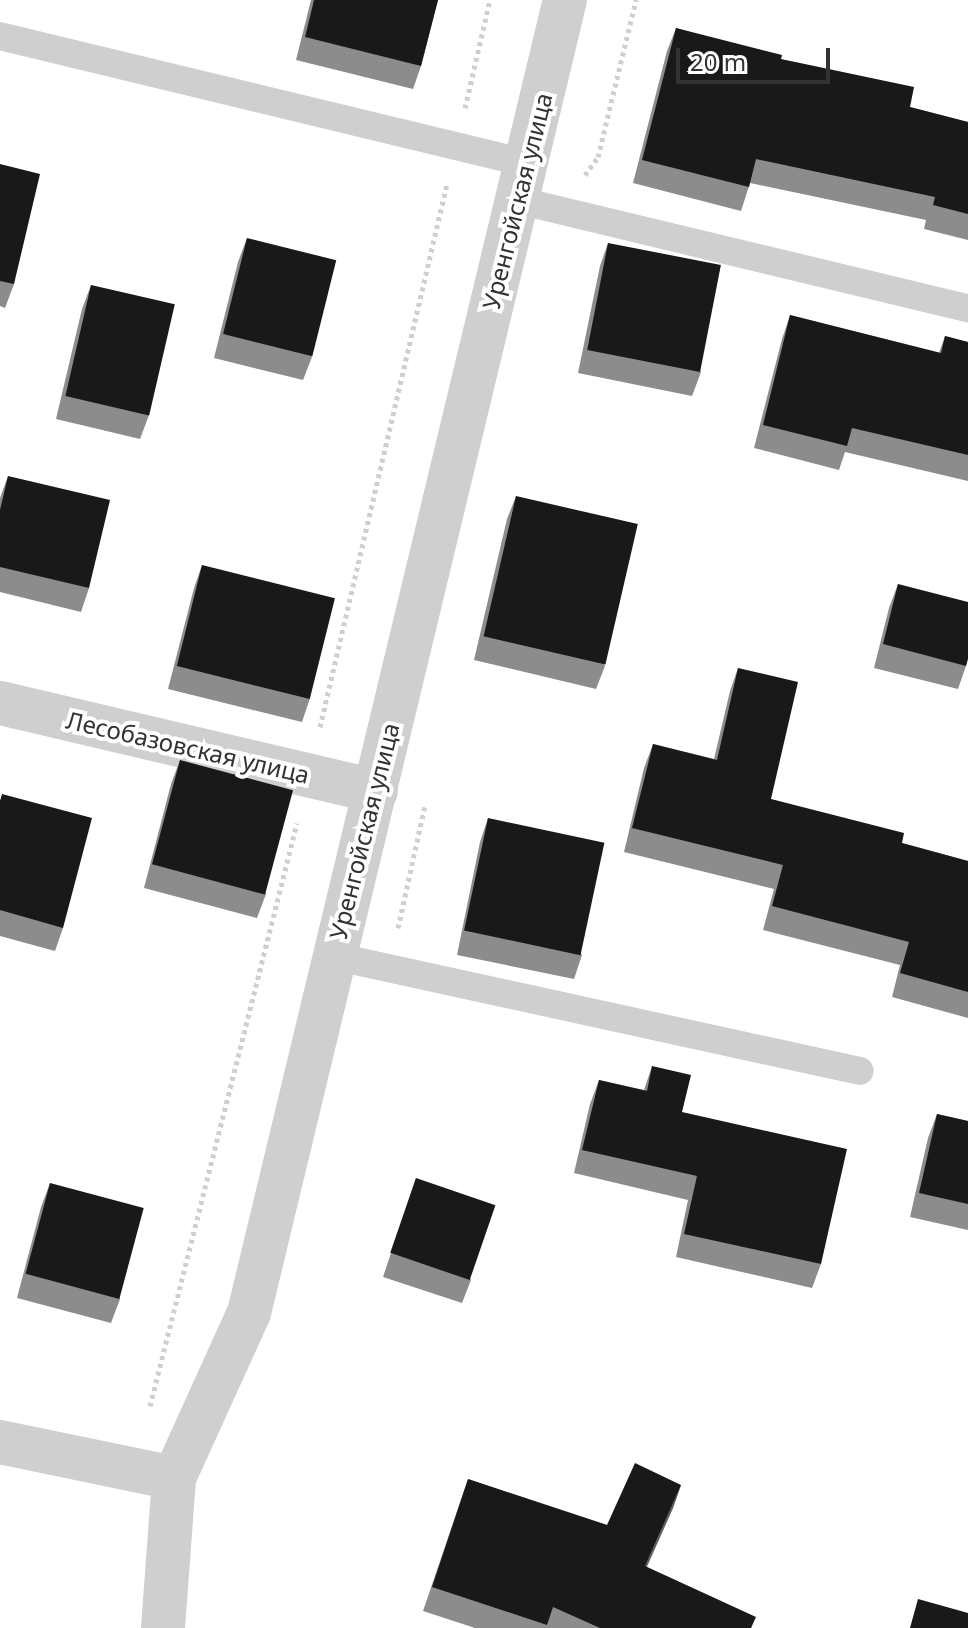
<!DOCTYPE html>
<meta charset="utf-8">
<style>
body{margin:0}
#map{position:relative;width:968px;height:1628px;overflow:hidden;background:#fff;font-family:"Noto Sans",sans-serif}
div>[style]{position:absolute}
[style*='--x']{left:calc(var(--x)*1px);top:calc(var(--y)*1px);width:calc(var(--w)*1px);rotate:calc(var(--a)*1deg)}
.path>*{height:5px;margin-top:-2.5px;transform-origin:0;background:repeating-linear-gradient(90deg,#cfcfcf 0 4px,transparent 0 8px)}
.service>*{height:28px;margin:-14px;padding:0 14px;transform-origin:14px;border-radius:14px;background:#cfcfcf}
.minor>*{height:44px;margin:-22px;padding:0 22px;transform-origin:22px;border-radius:22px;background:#cfcfcf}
.wall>*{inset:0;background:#8c8c8c}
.shaded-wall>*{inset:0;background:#5e5e5e}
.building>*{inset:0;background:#191919;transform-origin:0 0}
span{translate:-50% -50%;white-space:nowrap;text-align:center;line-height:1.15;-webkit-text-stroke:8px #fff;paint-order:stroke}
.street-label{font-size:24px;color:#323232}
.scale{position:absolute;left:676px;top:48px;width:154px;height:36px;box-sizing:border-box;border:4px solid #323232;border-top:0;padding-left:10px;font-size:24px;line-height:28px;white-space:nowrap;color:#323232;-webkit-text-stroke:6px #fff;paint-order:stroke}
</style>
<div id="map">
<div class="path">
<i style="--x:465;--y:108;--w:111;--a:-77"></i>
<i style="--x:585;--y:175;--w:22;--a:-54"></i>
<i style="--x:598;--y:157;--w:162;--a:-76.4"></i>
<i style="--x:320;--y:727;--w:558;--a:-76.84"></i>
<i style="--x:398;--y:928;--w:126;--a:-77.6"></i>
<i style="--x:150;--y:1406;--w:601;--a:-75.85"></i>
</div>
<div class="service">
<i style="--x:0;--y:36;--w:541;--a:13.57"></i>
<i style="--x:517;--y:200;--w:464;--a:13.5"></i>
<i style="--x:333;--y:956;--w:539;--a:12.31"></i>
</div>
<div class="minor">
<i style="--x:0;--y:703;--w:386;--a:13.2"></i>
<i style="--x:0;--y:1442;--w:178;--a:11.7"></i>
<i style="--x:174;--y:1478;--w:181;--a:-65.6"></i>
<i style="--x:249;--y:1313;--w:1350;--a:-76.47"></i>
<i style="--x:163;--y:1628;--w:150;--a:-85.8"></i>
</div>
<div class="wall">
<i style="clip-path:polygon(311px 0,438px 0,421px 66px,413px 89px,296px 60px)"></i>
<i style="clip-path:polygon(676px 28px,781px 59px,910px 107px,968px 122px,968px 240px,924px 229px,926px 220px,750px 183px,741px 211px,633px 183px,667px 51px)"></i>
<i style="clip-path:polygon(0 164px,14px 284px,5px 308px,0 306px)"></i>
<i style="clip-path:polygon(247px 238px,312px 357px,303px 380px,214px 358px,238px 262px)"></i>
<i style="clip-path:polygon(608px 243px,701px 372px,692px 396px,578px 373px,600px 266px)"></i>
<i style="clip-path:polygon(91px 285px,149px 415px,140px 439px,56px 419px,82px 309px)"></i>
<i style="clip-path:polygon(790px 315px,939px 353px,945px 336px,968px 342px,968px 481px,845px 452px,839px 470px,754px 448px,782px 339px)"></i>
<i style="clip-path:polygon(8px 476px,89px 588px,81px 612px,0 592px,0 498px)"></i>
<i style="clip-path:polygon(516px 496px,605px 666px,596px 689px,474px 660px,507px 519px)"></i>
<i style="clip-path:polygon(202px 565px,310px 698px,302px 722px,168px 689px,194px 588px)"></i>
<i style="clip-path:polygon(898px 584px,966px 666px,958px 689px,874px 668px,889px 608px)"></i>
<i style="clip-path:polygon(738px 668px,771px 799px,902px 843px,968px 861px,968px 1018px,892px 997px,900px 965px,763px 930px,774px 889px,624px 852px,644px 768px,653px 744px,714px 759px,730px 691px)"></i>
<i style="clip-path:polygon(180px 760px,266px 894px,257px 918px,144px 888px,171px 784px)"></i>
<i style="clip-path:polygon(0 799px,63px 928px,55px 951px,0 936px)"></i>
<i style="clip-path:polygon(488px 818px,582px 955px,574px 979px,457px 955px,480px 842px)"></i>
<i style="clip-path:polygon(652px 1066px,682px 1112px,821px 1264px,812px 1288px,676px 1257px,688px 1200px,574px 1173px,590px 1104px,599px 1080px,644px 1090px)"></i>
<i style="clip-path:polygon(937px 1114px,968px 1121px,968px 1230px,910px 1217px,928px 1138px)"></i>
<i style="clip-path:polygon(416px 1178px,471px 1280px,462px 1303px,383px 1277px)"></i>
<i style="clip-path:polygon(50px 1183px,120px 1299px,111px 1323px,17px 1298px,41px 1207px)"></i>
<i style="clip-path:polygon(468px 1479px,607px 1525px,681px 1485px,673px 1508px,647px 1567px,752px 1628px,475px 1628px,423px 1611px)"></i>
</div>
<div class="shaded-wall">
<i style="clip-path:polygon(681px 1485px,673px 1508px,636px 1590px,645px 1566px)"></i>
</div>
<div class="building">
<i style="clip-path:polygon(314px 0,438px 0,421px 66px,305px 37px)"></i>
<i style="clip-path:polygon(676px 28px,782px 55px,781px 59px,914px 87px,910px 107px,968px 122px,968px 214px,933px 205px,935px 197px,756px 159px,749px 187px,642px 160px)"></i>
<i style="clip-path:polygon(0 164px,40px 174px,14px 284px,0 281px)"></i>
<i style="left:247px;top:238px;width:92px;height:99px;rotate:14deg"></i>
<i style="left:608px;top:243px;width:115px;height:109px;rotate:11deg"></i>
<i style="left:91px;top:285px;width:86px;height:114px;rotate:13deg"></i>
<i style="clip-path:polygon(790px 315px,941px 353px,945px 336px,968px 342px,968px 455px,852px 428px,847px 446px,763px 425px)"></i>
<i style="clip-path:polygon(8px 476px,110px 500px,89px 588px,0 567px,0 510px)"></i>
<i style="left:516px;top:496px;width:125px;height:144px;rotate:13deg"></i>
<i style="left:202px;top:565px;width:137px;height:104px;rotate:14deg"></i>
<i style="clip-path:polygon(898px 584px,968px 602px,968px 659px,966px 666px,883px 644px)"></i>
<i style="clip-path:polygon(738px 668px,798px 682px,771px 799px,904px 833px,902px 843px,968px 861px,968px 992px,900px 973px,909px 942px,772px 906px,783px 865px,632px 828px,653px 744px,717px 760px)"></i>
<i style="left:180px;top:760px;width:117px;height:108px;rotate:15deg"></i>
<i style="clip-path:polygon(2px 794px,92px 818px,63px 928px,0 910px,0 801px)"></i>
<i style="left:488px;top:818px;width:119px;height:115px;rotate:12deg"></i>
<i style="clip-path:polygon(652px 1066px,691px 1075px,682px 1112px,847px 1149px,821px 1264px,684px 1234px,697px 1176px,582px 1150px,599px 1080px,647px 1091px)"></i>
<i style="clip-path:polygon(937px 1114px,968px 1121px,968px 1204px,919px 1193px)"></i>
<i style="left:416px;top:1178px;width:84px;height:79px;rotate:19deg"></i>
<i style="left:50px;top:1183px;width:97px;height:94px;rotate:15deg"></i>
<i style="clip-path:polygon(635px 1463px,681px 1485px,645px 1566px,756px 1617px,751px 1628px,600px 1628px,553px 1607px,547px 1625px,432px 1587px,468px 1479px,607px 1525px)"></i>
<i style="clip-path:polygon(918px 1599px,968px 1613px,968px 1628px,910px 1628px)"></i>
</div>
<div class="street-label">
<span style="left:517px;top:201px;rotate:-76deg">Уренгойская улица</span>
<span style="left:188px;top:747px;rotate:13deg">Лесобазовская улица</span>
<span style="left:364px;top:831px;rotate:-76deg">Уренгойская улица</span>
</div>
<div class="scale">20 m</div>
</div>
